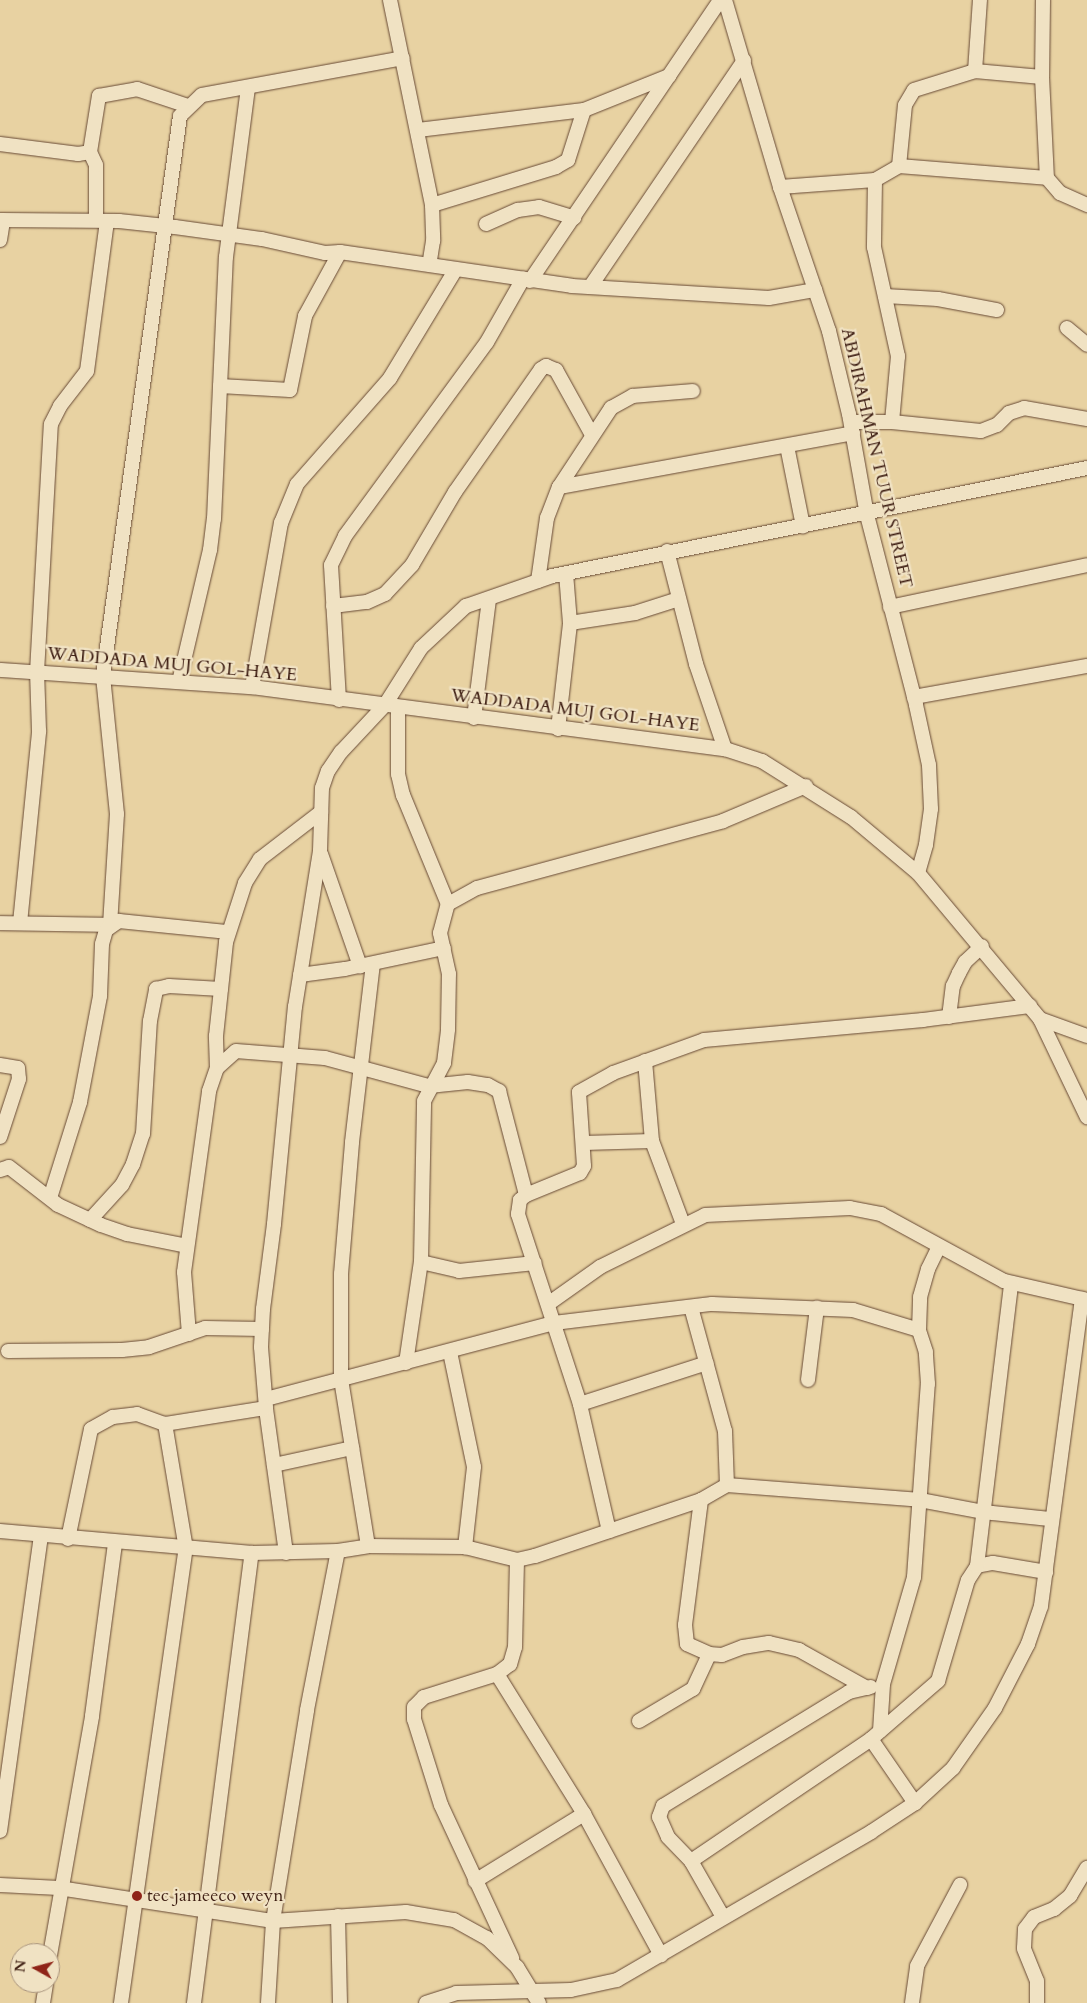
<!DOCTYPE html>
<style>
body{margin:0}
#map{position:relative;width:1087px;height:2003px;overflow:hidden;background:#e8d2a2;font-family:Cardo,serif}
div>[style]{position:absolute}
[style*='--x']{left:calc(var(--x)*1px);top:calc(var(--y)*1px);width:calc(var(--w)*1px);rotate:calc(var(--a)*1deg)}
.roads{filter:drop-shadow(0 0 1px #684a36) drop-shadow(0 0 1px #684a36)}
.minor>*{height:14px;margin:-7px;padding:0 7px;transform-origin:7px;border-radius:7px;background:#f0e2c3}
.dots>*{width:14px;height:14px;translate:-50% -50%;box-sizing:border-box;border:2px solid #f0e2c3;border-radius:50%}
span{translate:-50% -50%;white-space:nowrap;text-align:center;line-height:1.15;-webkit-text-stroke:4.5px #f0e2c3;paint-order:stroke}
.street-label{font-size:18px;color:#3d1d12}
.poi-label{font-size:18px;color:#3d1d12}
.left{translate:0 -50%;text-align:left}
.north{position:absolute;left:10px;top:1943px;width:50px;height:50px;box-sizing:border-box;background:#f0e2c3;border:1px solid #a8937c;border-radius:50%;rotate:277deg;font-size:14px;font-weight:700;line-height:20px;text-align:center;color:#3d1d12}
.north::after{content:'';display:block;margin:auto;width:18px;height:22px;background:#8f2418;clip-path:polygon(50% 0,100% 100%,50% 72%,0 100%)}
</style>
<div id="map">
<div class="roads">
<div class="minor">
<i style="--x:390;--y:0;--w:209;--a:78.4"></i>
<i style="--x:432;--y:205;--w:36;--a:88"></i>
<i style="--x:433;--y:241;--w:24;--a:99"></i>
<i style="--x:725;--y:0;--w:195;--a:73.6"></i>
<i style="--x:780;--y:187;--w:152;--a:71.2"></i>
<i style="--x:829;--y:331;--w:85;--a:76.5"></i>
<i style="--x:849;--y:414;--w:103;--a:79.9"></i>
<i style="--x:867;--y:515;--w:196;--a:75.5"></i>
<i style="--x:916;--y:705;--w:61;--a:77.8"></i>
<i style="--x:929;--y:765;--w:44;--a:87.4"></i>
<i style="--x:931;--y:809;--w:36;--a:98"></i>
<i style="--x:926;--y:845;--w:29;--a:106"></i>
<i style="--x:1043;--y:0;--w:77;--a:90.7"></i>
<i style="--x:1042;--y:77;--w:101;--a:87.2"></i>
<i style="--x:1047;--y:178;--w:20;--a:49"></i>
<i style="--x:1060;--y:193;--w:30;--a:24"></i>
<i style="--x:975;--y:71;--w:71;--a:-86"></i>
<i style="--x:418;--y:130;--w:167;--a:-6.9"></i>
<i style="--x:584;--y:110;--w:92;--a:-21.8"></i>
<i style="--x:0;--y:144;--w:79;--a:7.3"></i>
<i style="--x:78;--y:154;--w:12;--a:-9"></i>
<i style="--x:899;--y:166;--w:61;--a:-84.4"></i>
<i style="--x:905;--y:105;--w:17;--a:-59"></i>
<i style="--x:914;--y:90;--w:64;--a:-17.3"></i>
<i style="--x:975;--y:71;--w:67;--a:5.1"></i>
<i style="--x:875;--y:180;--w:67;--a:90.9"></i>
<i style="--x:874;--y:247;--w:112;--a:77.6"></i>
<i style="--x:898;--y:356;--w:66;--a:95.2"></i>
<i style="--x:780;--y:187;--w:95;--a:-4.2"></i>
<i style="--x:875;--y:180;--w:28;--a:-30"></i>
<i style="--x:899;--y:166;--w:148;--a:4.6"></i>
<i style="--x:432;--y:205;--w:130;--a:-17"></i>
<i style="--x:556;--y:167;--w:14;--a:-30"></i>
<i style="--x:568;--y:160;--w:52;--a:-72.3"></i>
<i style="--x:0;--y:220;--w:119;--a:0.5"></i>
<i style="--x:119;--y:221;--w:56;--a:6.1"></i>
<i style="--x:175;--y:227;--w:88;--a:7.9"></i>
<i style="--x:262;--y:239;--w:65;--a:12.5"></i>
<i style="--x:325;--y:253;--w:15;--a:-4"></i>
<i style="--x:340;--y:252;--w:234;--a:8.3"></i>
<i style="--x:572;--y:286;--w:197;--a:3.5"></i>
<i style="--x:769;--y:298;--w:47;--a:-9.9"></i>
<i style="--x:96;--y:220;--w:55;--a:-90"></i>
<i style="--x:96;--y:165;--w:14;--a:-115"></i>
<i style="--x:90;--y:152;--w:57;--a:-80.9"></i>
<i style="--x:99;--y:96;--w:39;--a:-10"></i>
<i style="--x:137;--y:89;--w:54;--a:18.4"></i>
<i style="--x:486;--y:224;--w:35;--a:-24"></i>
<i style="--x:518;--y:210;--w:21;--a:-8"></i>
<i style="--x:539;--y:207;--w:37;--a:17"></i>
<i style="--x:0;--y:240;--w:20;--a:-81"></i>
<i style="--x:530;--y:281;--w:339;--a:-55.9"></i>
<i style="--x:590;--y:287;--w:274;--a:-55.8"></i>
<i style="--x:885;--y:296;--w:53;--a:3.2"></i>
<i style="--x:938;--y:299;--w:60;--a:10.6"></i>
<i style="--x:1067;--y:328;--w:26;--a:40"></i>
<i style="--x:220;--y:386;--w:70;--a:3.3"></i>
<i style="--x:290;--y:390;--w:76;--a:-78.5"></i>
<i style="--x:305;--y:316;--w:73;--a:-61.3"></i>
<i style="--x:851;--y:422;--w:41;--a:0"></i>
<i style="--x:892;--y:422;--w:89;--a:5.8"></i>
<i style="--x:981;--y:431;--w:17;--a:-21"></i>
<i style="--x:997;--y:425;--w:17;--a:-45"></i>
<i style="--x:1009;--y:413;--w:16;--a:-18"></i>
<i style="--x:1024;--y:408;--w:64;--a:9.9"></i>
<i style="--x:787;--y:446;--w:82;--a:78.7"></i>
<i style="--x:559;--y:487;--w:299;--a:-10.4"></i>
<i style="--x:667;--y:551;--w:117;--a:75.6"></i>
<i style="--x:696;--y:664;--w:90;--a:71.2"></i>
<i style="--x:538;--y:581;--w:64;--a:-81.9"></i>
<i style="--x:547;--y:518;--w:33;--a:-69"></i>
<i style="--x:559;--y:487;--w:95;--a:-56.6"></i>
<i style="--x:611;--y:408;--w:25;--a:-29"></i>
<i style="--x:633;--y:396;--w:60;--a:-4.8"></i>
<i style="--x:333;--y:606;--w:34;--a:-7"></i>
<i style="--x:367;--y:602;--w:20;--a:-24"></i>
<i style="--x:385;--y:594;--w:40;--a:-47"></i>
<i style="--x:412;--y:565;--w:85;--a:-59.5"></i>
<i style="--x:455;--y:492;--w:150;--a:-55"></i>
<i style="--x:541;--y:369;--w:6;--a:-31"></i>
<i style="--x:546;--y:366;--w:11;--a:22"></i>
<i style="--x:556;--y:370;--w:74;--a:61"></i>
<i style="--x:890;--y:607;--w:201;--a:-12"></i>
<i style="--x:570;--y:623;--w:66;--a:-8.7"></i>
<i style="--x:635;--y:613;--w:46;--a:-17.7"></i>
<i style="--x:0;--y:670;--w:253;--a:3.9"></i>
<i style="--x:252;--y:687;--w:477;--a:7.5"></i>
<i style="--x:725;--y:749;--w:39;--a:18"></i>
<i style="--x:762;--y:761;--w:105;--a:32.2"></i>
<i style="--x:851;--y:817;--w:87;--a:39.9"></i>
<i style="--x:918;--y:873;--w:190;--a:50.1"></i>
<i style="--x:1040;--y:1019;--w:109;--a:64.4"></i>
<i style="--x:179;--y:682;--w:136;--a:-76.8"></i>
<i style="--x:210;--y:550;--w:31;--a:-83"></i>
<i style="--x:214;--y:519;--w:262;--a:-87.4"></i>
<i style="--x:226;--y:257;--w:171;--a:-82.6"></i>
<i style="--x:252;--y:687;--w:167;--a:-80"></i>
<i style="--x:281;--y:523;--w:42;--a:-67.7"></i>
<i style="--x:297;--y:484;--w:141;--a:-48.7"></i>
<i style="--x:390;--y:378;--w:127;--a:-58.8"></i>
<i style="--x:914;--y:697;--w:176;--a:-10.2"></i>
<i style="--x:339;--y:700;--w:135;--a:-93.4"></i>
<i style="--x:331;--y:565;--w:32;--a:-64"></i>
<i style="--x:345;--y:536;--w:240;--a:-53.8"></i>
<i style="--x:487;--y:342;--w:73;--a:-60.3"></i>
<i style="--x:398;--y:708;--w:66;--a:90"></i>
<i style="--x:398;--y:774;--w:22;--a:77"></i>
<i style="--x:403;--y:795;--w:118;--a:67.6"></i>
<i style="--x:474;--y:718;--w:120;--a:-82.8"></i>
<i style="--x:558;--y:729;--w:107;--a:-83.5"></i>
<i style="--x:570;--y:623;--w:50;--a:-94.6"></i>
<i style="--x:321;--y:854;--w:119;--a:70.8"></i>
<i style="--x:0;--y:923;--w:110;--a:1"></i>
<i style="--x:110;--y:925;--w:111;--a:-86.4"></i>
<i style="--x:117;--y:814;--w:139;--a:-95.8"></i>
<i style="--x:103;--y:676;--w:565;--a:-82.17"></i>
<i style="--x:180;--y:116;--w:30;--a:-44"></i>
<i style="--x:202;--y:95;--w:204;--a:-10.4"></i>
<i style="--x:20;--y:923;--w:193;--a:-84.3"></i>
<i style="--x:39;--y:731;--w:59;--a:-91.9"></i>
<i style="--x:37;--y:672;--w:248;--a:-86.8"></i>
<i style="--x:51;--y:424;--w:20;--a:-63"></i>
<i style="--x:60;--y:406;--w:44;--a:-52.4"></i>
<i style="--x:87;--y:371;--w:151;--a:-82.4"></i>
<i style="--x:300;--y:975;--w:45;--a:-7.6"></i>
<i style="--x:345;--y:969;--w:101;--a:-12"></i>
<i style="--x:949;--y:1017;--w:31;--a:-83"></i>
<i style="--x:953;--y:986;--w:14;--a:-65"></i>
<i style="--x:959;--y:973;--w:13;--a:-61"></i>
<i style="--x:965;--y:962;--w:23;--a:-43"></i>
<i style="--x:1040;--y:1019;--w:50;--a:19.9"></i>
<i style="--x:645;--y:1061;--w:80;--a:85"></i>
<i style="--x:652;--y:1141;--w:89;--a:69.5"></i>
<i style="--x:0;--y:1065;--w:18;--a:9"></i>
<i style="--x:18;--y:1068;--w:11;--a:85"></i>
<i style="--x:19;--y:1079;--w:61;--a:108.1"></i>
<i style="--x:217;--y:1068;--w:32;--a:-92"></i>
<i style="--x:216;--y:1036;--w:95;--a:-83.9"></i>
<i style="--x:226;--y:942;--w:62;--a:-72.1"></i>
<i style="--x:245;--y:883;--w:28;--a:-58"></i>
<i style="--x:260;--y:859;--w:77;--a:-37.6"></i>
<i style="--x:584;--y:1143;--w:68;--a:-1.7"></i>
<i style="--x:0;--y:1170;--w:9;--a:-18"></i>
<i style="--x:9;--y:1167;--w:62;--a:37.8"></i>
<i style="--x:58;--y:1205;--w:47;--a:24.9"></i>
<i style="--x:101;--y:1225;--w:28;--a:19"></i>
<i style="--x:127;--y:1234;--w:61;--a:11.3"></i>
<i style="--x:50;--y:1198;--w:101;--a:-72.6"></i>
<i style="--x:80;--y:1102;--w:108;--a:-79.3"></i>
<i style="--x:100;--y:996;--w:52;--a:-87.8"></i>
<i style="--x:102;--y:944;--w:15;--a:-74"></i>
<i style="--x:106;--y:930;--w:16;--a:-35"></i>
<i style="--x:119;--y:921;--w:110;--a:5.8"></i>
<i style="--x:90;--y:1220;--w:47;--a:-47.6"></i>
<i style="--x:122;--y:1185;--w:24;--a:-62"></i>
<i style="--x:133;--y:1164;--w:32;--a:-72"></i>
<i style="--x:143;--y:1134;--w:113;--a:-86.5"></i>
<i style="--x:150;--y:1021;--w:33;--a:-79"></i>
<i style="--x:156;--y:989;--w:13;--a:-13"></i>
<i style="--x:169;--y:986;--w:52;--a:3.3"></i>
<i style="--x:421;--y:1262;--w:39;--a:13"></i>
<i style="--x:459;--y:1271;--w:76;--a:-6"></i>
<i style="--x:548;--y:1304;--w:64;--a:-35.4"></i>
<i style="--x:600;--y:1267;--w:117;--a:-26.3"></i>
<i style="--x:705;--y:1215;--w:145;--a:-2.8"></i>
<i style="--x:850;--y:1208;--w:32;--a:11"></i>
<i style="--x:881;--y:1214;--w:140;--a:28.6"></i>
<i style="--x:1004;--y:1281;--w:85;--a:12.9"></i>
<i style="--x:691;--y:1307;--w:129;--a:74.7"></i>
<i style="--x:725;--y:1431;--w:54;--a:87.9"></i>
<i style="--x:189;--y:1334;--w:62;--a:-94.6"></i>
<i style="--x:184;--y:1272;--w:183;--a:-82.1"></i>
<i style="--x:209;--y:1091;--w:24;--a:-71"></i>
<i style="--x:217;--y:1068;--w:25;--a:-42"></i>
<i style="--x:236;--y:1051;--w:89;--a:4.5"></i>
<i style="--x:325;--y:1058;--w:108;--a:15.1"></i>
<i style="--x:429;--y:1086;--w:39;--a:-6"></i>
<i style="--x:468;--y:1082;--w:20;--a:9"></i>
<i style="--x:488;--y:1085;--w:13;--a:29"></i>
<i style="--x:499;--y:1091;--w:107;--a:75.4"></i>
<i style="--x:8;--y:1351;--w:114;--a:-0.5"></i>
<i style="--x:122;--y:1350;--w:27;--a:-6"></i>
<i style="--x:149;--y:1347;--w:59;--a:-18.7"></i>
<i style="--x:205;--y:1328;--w:57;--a:1"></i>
<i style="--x:450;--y:1352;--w:117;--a:78.2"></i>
<i style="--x:474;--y:1467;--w:81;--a:96.4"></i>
<i style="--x:406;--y:1363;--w:102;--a:-81.6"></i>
<i style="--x:421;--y:1262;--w:161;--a:-88.9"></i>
<i style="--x:424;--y:1101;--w:43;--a:-62.2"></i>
<i style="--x:444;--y:1063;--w:34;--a:-83"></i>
<i style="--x:448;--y:1029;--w:55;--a:-89"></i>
<i style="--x:449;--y:974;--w:42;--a:-102.4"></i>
<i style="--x:440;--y:933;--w:30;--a:-75"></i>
<i style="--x:448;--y:904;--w:33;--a:-29"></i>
<i style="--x:477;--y:888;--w:255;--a:-15.2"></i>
<i style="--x:723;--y:821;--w:90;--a:-22.9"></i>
<i style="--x:808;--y:1380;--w:73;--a:-82.9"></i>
<i style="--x:266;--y:1399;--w:298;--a:-14.8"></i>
<i style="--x:554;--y:1323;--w:159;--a:-6.9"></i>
<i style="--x:712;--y:1304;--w:141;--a:2.4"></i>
<i style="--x:853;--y:1310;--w:69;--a:16.9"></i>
<i style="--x:580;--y:1404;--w:133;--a:-17.9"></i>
<i style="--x:274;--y:1465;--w:80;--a:-12.3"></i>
<i style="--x:701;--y:1500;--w:126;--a:97.3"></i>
<i style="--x:685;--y:1625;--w:19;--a:84"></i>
<i style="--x:687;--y:1644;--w:24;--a:24"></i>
<i style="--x:709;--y:1654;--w:13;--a:4"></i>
<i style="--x:722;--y:1655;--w:22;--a:-21"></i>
<i style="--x:743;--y:1647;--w:26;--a:-9"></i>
<i style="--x:769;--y:1643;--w:31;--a:13"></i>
<i style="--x:799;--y:1650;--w:78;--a:29.2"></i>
<i style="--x:0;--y:1531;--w:253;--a:5"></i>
<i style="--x:252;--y:1553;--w:86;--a:-1.3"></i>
<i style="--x:338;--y:1551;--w:30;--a:-9"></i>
<i style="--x:368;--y:1546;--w:97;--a:0.6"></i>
<i style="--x:465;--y:1547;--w:54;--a:14"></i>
<i style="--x:517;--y:1560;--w:18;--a:-13"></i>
<i style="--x:535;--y:1556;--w:175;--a:-18.6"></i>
<i style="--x:701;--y:1500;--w:30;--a:-30"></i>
<i style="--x:727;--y:1485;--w:194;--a:4.4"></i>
<i style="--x:920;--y:1500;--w:64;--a:10.8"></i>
<i style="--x:983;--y:1512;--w:67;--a:6"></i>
<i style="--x:609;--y:1531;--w:130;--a:-102.9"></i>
<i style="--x:580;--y:1404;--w:200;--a:-108.1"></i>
<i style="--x:518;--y:1214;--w:14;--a:-82"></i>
<i style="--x:520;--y:1200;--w:8;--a:-40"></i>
<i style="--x:526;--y:1195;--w:58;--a:-22.2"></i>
<i style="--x:580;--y:1173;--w:8;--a:-60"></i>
<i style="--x:584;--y:1166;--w:74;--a:-93.9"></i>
<i style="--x:579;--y:1092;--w:39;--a:-29"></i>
<i style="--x:613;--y:1073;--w:97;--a:-19.9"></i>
<i style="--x:704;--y:1040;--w:220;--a:-5.2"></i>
<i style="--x:923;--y:1020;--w:108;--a:-7.5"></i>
<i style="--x:68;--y:1539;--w:112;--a:-78.2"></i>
<i style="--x:91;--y:1429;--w:25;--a:-29"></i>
<i style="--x:113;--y:1417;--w:24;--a:-7"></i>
<i style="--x:137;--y:1414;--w:30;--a:20"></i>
<i style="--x:368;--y:1546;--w:169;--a:-99.2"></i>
<i style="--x:341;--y:1379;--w:105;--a:-90"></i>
<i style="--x:341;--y:1274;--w:132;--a:-85.2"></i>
<i style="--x:352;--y:1142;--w:179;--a:-83.3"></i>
<i style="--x:286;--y:1553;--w:146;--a:-97.9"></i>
<i style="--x:266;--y:1408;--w:61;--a:-94.7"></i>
<i style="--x:261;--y:1347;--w:38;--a:-87"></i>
<i style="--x:263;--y:1309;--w:86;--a:-82.6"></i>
<i style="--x:274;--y:1224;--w:218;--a:-84.5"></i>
<i style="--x:295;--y:1007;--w:158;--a:-80.9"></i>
<i style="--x:320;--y:851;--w:63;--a:-88.2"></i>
<i style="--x:322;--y:788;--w:18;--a:-71"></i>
<i style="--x:328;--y:771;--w:23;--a:-56"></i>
<i style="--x:341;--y:752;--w:64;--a:-46.9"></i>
<i style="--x:385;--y:705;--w:67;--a:-57.7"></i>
<i style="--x:421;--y:648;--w:62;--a:-43"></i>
<i style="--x:466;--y:606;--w:91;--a:-19.2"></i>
<i style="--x:552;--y:576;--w:546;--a:-11.41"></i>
<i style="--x:517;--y:1560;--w:87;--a:91.3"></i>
<i style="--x:515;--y:1647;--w:18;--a:106"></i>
<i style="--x:510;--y:1664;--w:16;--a:142"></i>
<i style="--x:497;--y:1674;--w:165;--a:58.1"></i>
<i style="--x:584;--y:1814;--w:161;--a:61.4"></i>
<i style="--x:977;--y:1566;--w:16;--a:-11"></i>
<i style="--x:993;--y:1563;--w:54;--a:9.6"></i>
<i style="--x:497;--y:1674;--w:77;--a:162.5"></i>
<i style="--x:424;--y:1697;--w:14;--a:135"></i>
<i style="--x:414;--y:1707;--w:12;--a:90"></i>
<i style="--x:414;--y:1719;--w:90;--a:72.6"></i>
<i style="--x:441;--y:1805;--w:169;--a:65.1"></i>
<i style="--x:639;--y:1721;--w:63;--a:-30.7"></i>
<i style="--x:693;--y:1689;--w:38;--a:-65"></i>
<i style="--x:880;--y:1731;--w:47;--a:-86.3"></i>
<i style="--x:883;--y:1684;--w:111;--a:-73.8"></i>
<i style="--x:914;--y:1577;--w:194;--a:-85.9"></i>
<i style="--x:928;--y:1384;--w:32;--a:-94"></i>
<i style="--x:926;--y:1352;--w:23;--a:-108"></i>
<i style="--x:919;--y:1330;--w:33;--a:-88"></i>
<i style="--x:920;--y:1297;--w:29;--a:-74"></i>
<i style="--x:928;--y:1269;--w:25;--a:-64"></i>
<i style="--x:871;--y:1739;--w:78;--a:55.5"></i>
<i style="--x:0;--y:1831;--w:297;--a:-82.1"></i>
<i style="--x:691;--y:1861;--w:33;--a:-134"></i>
<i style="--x:668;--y:1837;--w:22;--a:-114"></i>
<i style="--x:659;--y:1817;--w:12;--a:-70"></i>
<i style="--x:663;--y:1806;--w:218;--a:-31.5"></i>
<i style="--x:849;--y:1692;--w:22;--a:-13"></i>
<i style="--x:475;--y:1881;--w:128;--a:-31.6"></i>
<i style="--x:0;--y:1885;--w:59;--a:2.9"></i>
<i style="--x:59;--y:1888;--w:217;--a:8.8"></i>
<i style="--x:273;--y:1921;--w:133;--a:-3.9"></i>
<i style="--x:406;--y:1912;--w:49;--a:9.5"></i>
<i style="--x:454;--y:1920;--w:38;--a:29"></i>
<i style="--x:487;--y:1938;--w:42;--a:44"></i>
<i style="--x:517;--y:1967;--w:42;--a:58.6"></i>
<i style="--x:338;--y:1916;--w:87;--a:88.7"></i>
<i style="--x:723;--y:1917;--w:64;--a:-119.7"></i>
<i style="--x:691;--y:1861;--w:217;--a:-34.1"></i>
<i style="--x:871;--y:1739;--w:89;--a:-40.9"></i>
<i style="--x:938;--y:1681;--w:105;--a:-73.5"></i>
<i style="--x:968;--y:1580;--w:17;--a:-57"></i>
<i style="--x:977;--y:1566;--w:285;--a:-83.1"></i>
<i style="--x:50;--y:1955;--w:243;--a:-80"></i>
<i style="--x:92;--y:1716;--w:175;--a:-82.4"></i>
<i style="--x:43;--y:2003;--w:20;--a:-81"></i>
<i style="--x:121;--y:2003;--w:459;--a:-81.9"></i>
<i style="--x:186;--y:1549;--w:127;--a:-99.5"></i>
<i style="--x:165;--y:1424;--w:102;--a:-9"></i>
<i style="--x:194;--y:2003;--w:454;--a:-82.7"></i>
<i style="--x:268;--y:2003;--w:82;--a:-86.5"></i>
<i style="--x:273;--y:1921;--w:214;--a:-80.8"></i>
<i style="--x:307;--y:1710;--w:162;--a:-79"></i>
<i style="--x:426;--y:2003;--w:32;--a:-18"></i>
<i style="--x:456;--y:1993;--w:115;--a:-1.5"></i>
<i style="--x:571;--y:1990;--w:47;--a:-12.3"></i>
<i style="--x:617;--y:1980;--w:294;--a:-30.2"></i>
<i style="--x:871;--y:1832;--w:53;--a:-33.4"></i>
<i style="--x:915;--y:1803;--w:52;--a:-42.6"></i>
<i style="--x:953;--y:1768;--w:73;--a:-55"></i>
<i style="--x:995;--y:1708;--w:72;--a:-62.7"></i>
<i style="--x:1028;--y:1644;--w:40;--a:-71.1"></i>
<i style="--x:1041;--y:1606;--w:310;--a:-82.4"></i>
<i style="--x:912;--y:2003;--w:37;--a:-82"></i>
<i style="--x:917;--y:1966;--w:92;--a:-62"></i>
<i style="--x:1037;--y:2003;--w:22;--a:-90"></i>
<i style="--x:1037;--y:1981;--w:35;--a:-112"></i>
<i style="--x:1024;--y:1948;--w:19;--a:-87"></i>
<i style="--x:1025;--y:1929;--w:15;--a:-53"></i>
<i style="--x:1034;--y:1917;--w:22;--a:-22"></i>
<i style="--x:1054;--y:1909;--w:21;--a:-39"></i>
<i style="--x:1070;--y:1896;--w:33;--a:-59"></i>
</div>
</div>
<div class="dots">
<i style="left:137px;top:1896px;background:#8f2418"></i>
</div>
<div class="street-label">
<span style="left:876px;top:458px;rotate:77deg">ABDIRAHMAN TUUR STREET</span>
<span style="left:172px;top:665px;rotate:5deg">WADDADA MUJ GOL-HAYE</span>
<span style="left:575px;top:711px;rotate:7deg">WADDADA MUJ GOL-HAYE</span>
</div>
<div class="poi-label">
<span class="left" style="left:147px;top:1896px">tec jameeco weyn</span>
</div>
<div class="north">N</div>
</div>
